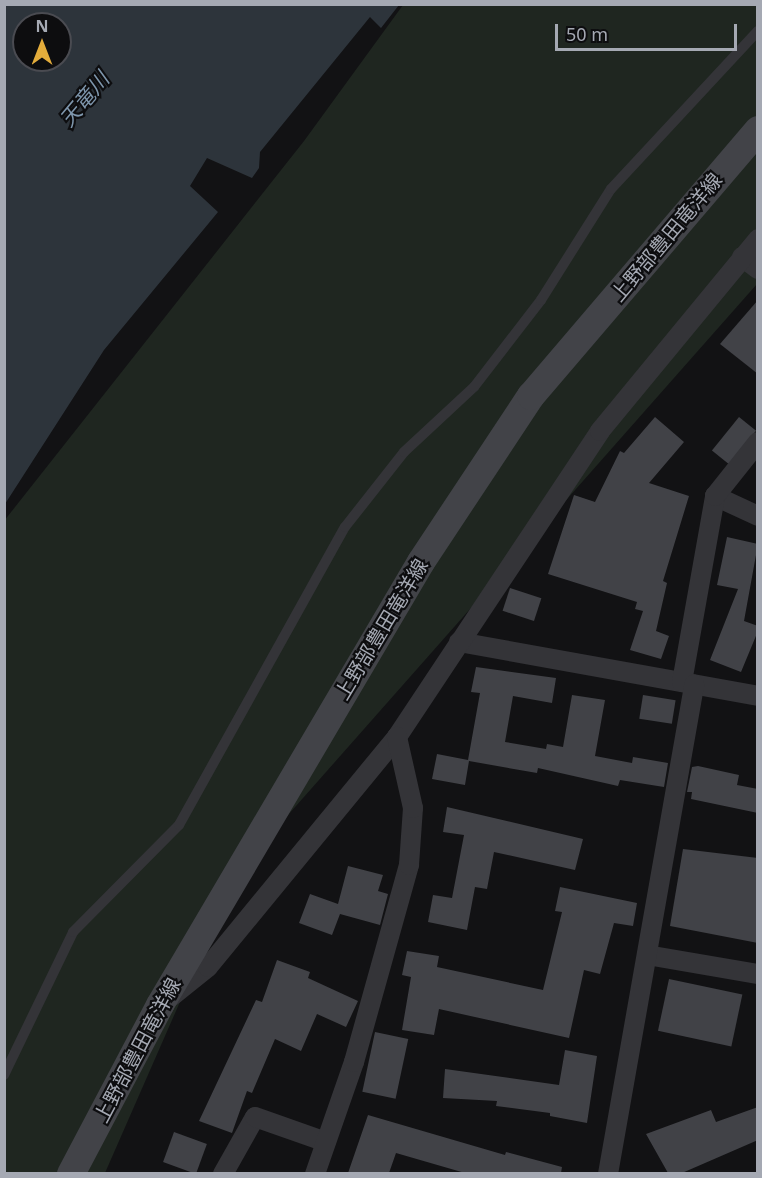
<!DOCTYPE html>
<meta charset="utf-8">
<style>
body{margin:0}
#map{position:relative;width:762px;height:1178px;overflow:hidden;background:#121214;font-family:"Noto Sans","Noto Sans JP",sans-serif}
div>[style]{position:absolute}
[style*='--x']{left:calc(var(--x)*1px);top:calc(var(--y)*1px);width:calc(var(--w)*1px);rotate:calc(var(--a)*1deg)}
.green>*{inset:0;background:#1f2620}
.water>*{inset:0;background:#2d343b}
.building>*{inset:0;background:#414247;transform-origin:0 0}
.service>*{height:10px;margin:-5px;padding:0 5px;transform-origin:5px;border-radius:5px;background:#343438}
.minor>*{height:20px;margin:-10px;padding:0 10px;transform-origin:10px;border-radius:10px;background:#343438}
.secondary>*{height:28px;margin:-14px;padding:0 14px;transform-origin:14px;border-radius:14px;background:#424348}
span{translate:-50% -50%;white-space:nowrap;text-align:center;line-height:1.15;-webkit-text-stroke:4.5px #0d0d0f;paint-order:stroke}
.street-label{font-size:20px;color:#a5a9b3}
.water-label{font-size:21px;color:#7e96ac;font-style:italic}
.frame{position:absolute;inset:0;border:6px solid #a5a9b3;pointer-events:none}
.north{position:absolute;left:12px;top:12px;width:60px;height:60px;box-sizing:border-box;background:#0d0d0f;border:2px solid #4a4b51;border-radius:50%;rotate:0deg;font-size:16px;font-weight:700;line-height:24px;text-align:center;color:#a5a9b3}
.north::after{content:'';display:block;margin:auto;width:21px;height:27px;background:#e3ac3b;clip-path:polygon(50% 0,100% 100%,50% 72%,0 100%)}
.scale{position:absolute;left:555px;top:24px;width:182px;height:27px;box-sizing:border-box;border:3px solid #a5a9b3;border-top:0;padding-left:8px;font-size:18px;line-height:21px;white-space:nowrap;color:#a5a9b3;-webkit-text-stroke:4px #0d0d0f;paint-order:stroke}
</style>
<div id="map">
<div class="green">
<i style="clip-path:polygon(403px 5px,757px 5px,757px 284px,236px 874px,105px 1173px,5px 1173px,4px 521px,304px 141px)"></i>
</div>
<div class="water">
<i style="clip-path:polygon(evenodd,5px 4px,399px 5px,381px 28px,370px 17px,260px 152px,259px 168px,252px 178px,207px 158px,190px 186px,218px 212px,104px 350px,5px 504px,5px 4px,24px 24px,60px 24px,60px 60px,24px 60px,24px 24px)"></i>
</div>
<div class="building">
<i style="clip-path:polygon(758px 300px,758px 374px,720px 344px)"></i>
<i style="clip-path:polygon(655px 417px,684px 442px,649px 483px,689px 496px,663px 581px,667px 583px,656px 631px,669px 636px,661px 659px,630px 650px,643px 611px,635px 609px,637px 602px,548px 574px,574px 495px,595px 502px,620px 451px,624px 453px)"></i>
<i style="left:739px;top:417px;width:22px;height:43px;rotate:39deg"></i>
<i style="clip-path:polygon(727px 537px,758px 544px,744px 621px,758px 626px,758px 631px,741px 672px,710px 660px,738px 589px,717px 585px)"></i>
<i style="left:510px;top:588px;width:33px;height:24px;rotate:18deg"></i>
<i style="clip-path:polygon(476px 667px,556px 678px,552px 703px,513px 696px,505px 742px,546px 749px,547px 744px,563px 747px,572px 695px,605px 700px,595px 756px,632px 763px,633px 757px,668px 763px,664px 787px,620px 780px,618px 786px,538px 768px,537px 773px,469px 761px,465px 785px,432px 779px,437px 754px,468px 760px,480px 693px,471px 692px)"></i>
<i style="left:643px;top:695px;width:33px;height:24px;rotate:9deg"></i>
<i style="clip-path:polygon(698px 766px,739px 775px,737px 785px,758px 789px,758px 813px,691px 799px,692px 792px,687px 792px,692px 767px)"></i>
<i style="clip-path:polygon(447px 807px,583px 839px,575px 870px,494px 852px,487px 889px,475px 887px,467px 930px,428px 922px,433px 895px,452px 898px,464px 835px,443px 832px)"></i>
<i style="clip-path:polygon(683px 849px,758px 858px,758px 943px,670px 926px)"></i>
<i style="clip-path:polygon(348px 866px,383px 875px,378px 891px,388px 894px,380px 925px,340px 914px,332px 935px,299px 923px,310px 894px,338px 904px)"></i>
<i style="clip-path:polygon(560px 887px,637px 903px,633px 926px,614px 923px,600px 974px,584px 970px,569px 1038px,439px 1009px,434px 1035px,402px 1030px,411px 977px,402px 975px,407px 951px,439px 956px,437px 967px,543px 990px,562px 912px,555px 911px)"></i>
<i style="clip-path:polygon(277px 960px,310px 972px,308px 978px,358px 1001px,346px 1027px,317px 1014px,301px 1051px,275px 1039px,252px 1093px,247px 1091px,232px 1133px,199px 1121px,256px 1000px,262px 1002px)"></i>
<i style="left:669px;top:979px;width:75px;height:53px;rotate:12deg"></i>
<i style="left:375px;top:1032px;width:34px;height:61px;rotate:12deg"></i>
<i style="clip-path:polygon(565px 1050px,597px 1056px,587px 1123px,550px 1116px,550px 1113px,496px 1106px,497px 1101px,443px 1098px,445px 1069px,559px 1085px)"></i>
<i style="clip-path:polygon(758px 1107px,758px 1140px,682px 1173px,668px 1173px,646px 1134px,711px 1110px,716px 1122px)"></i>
<i style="clip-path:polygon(368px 1115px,505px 1155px,506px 1152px,562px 1167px,561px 1173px,465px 1173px,396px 1153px,389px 1173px,348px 1173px)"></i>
<i style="left:174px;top:1132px;width:35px;height:32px;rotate:20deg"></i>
</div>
<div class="service">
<i style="--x:4;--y:1075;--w:159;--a:-64.2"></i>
<i style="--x:73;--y:932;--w:151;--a:-45.3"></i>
<i style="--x:179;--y:825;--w:341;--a:-60.9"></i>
<i style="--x:345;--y:527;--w:95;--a:-51.8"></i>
<i style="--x:404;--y:452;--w:96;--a:-42.9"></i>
<i style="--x:474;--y:387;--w:110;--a:-52.4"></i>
<i style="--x:541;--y:300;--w:131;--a:-57.8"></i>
<i style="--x:611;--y:189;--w:216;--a:-47.1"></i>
</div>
<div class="minor">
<i style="--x:742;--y:257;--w:20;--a:37"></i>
<i style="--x:715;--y:496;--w:47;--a:24.9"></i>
<i style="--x:459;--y:642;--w:304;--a:10.2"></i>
<i style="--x:682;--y:682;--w:189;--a:-79.9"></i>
<i style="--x:715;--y:496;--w:69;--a:-51.5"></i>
<i style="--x:647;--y:955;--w:113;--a:9.7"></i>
<i style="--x:172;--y:996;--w:46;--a:-38.9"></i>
<i style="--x:208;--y:967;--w:298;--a:-50.6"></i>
<i style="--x:397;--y:737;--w:367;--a:-56.4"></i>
<i style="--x:600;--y:431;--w:249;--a:-50.5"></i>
<i style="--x:223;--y:1174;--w:65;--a:-60.7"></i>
<i style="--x:255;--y:1117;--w:75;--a:19.4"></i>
<i style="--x:315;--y:1174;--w:119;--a:-70.8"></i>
<i style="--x:354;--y:1062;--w:205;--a:-74.4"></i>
<i style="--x:409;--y:865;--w:57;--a:-86"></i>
<i style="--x:413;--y:808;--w:73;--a:-102.7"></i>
<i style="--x:608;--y:1174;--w:497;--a:-80"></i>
</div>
<div class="secondary">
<i style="--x:71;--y:1174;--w:191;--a:-62.2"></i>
<i style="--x:160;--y:1005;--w:514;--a:-59.49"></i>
<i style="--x:421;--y:562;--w:199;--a:-56.5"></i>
<i style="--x:531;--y:396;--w:350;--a:-49.5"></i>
</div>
<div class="street-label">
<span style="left:666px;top:237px;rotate:-50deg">上野部豊田竜洋線</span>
<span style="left:381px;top:629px;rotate:-59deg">上野部豊田竜洋線</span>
<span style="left:137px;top:1050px;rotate:-62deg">上野部豊田竜洋線</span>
</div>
<div class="water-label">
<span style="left:84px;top:99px;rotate:-50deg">天竜川</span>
</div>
<div class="frame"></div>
<div class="north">N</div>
<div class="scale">50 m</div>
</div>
